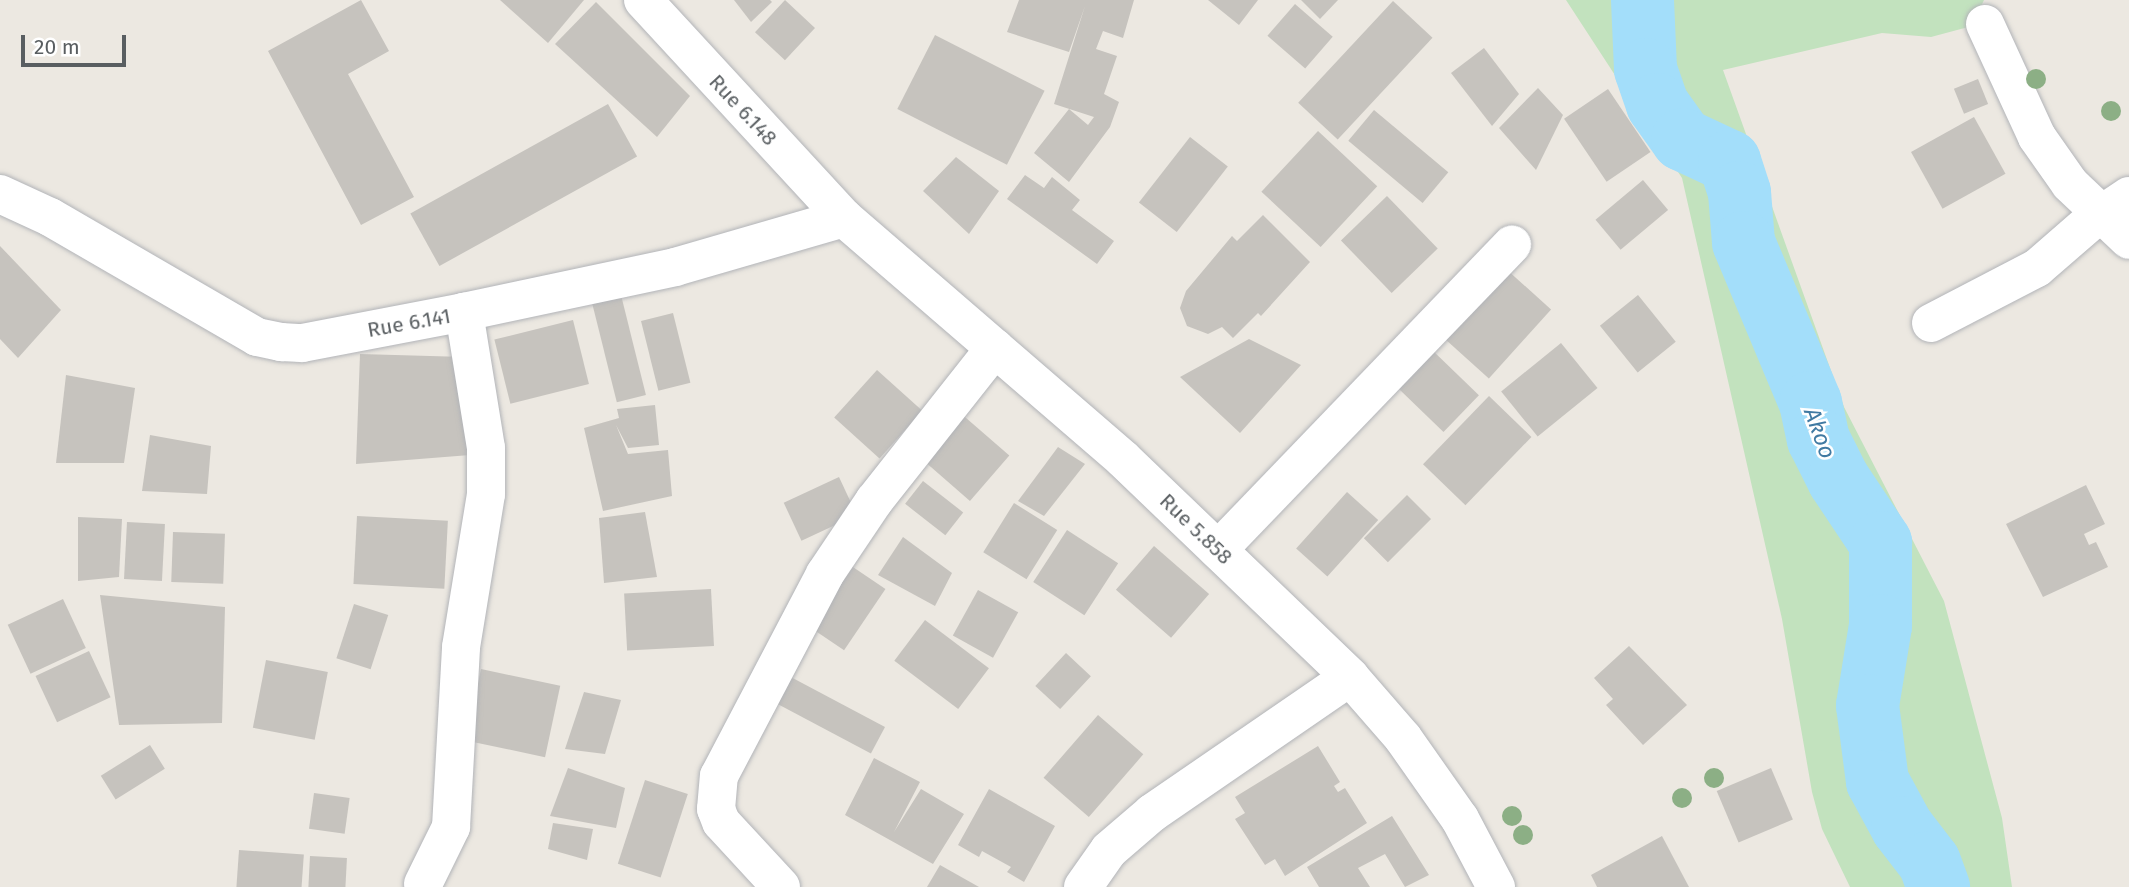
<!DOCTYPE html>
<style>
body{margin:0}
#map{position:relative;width:2129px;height:887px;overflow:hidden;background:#ece8e1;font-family:"Fira Sans",sans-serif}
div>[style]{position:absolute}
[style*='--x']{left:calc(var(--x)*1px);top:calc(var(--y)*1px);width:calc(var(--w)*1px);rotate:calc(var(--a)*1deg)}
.green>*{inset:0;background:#c2e2be}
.river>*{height:63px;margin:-31.5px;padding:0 31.5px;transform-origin:31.5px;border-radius:31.5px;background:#a3defa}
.building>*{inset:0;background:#c6c3be;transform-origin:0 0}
.roads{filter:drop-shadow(0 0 2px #b2b4b8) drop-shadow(0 0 2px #b2b4b8)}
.street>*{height:38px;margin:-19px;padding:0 19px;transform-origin:19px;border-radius:19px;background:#fff}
.secondary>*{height:38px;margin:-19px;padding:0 19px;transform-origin:19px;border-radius:19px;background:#fff}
.trees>*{width:20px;height:20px;margin:-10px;border-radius:50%;background:#8caf85}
span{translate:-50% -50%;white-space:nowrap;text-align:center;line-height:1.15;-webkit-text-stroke:5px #fff;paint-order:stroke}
.street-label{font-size:21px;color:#595e61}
.water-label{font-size:23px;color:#407aa2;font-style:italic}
.scale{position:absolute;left:21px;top:35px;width:105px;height:32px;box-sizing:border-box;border:4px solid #595e61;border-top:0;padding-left:9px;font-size:21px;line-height:24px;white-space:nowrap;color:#595e61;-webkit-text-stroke:5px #fff;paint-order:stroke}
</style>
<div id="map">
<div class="green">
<i style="clip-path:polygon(1566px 0,1984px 0,1972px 26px,1931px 37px,1882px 33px,1723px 70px,1844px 407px,1944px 601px,2002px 818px,2012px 887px,1850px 887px,1822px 829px,1812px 792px,1782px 619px,1682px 178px)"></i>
</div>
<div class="river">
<i style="--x:1642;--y:0;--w:69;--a:87.5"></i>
<i style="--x:1645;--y:69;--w:37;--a:71"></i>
<i style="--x:1657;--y:104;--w:43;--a:54.5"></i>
<i style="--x:1682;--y:139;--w:52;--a:25.1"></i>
<i style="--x:1729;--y:161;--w:33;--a:72"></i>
<i style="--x:1739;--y:192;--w:50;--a:85.4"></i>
<i style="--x:1743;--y:242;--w:173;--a:67.3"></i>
<i style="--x:1810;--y:402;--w:38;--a:78"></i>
<i style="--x:1818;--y:439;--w:45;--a:63.4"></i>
<i style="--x:1838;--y:479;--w:76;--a:56.3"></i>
<i style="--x:1880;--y:542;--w:83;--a:90"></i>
<i style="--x:1880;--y:625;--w:81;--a:99.2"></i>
<i style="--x:1867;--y:705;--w:77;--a:82.5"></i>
<i style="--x:1877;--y:781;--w:52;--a:61.5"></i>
<i style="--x:1902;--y:827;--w:44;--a:52.4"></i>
<i style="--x:1929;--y:862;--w:27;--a:70"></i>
</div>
<div class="building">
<i style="clip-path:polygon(361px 0,389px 51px,348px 74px,414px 197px,361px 225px,268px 51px)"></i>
<i style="clip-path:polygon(500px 0,584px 0,548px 43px)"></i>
<i style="clip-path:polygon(734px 0,770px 0,772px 2px,751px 22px)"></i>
<i style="left:785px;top:0;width:41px;height:44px;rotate:43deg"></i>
<i style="clip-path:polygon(1019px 0,1134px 0,1123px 38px,1103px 31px,1096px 49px,1117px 56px,1104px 94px,1119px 102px,1110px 127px,1069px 182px,1034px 153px,1069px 109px,1088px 125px,1094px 117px,1054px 104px,1085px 6px,1069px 52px,1007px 32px)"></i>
<i style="clip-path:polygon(1208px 0,1258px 0,1239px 25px)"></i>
<i style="clip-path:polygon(1301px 0,1338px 0,1320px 19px)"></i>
<i style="left:1393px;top:1px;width:54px;height:139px;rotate:43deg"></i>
<i style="clip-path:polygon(596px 2px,690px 96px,657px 137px,555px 44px)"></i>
<i style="left:1295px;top:4px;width:50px;height:42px;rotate:41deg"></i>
<i style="left:935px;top:35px;width:123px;height:83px;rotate:27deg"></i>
<i style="clip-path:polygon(1484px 48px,1519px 94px,1492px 126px,1451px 73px)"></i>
<i style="left:1978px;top:79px;width:27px;height:26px;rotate:68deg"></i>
<i style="clip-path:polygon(1538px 88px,1563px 115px,1536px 170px,1499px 128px)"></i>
<i style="left:1608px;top:89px;width:76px;height:53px;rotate:56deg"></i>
<i style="left:608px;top:104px;width:60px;height:226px;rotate:61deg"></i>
<i style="left:1374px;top:110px;width:97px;height:40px;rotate:40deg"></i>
<i style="left:1974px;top:117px;width:65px;height:72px;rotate:61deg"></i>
<i style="left:1318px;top:131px;width:81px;height:83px;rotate:43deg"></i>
<i style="left:1190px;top:137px;width:48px;height:83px;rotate:38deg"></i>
<i style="clip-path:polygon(956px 157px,999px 191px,969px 234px,923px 191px)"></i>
<i style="clip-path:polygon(1025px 175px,1044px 188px,1052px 177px,1080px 200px,1072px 210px,1114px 241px,1097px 264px,1007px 199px)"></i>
<i style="left:1643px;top:180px;width:39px;height:62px;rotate:50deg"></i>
<i style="left:1387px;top:196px;width:73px;height:64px;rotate:46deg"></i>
<i style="clip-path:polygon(1263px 215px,1310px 262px,1261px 316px,1258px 313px,1233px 338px,1222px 327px,1208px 334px,1187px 326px,1180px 308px,1186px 291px,1232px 236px,1237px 241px)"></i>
<i style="clip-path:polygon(0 246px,61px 310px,18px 358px,0 339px)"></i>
<i style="left:1505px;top:268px;width:62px;height:93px;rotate:42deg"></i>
<i style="left:621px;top:295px;width:103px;height:30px;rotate:76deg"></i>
<i style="left:1638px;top:295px;width:60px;height:49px;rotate:51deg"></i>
<i style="left:673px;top:313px;width:72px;height:33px;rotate:76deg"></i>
<i style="left:573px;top:320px;width:66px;height:81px;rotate:76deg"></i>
<i style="clip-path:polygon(1249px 339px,1301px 365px,1240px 433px,1180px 377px)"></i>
<i style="left:1561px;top:343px;width:58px;height:77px;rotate:51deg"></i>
<i style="left:1430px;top:348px;width:68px;height:51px;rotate:44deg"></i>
<i style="clip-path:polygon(360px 354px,465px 357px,470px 455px,356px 464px)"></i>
<i style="left:877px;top:370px;width:61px;height:64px;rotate:42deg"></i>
<i style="clip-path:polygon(66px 375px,135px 388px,124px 463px,56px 463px)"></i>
<i style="left:1489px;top:396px;width:59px;height:95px;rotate:44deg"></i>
<i style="clip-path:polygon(655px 405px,659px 445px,628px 448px,616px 425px,628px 454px,668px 450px,672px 496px,603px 511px,584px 428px,619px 418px,617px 409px)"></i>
<i style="left:958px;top:411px;width:68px;height:60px;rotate:41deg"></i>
<i style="clip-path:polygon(150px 435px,211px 446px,207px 494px,142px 491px)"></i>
<i style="clip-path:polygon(1058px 447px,1085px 464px,1044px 516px,1018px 501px)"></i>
<i style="left:839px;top:477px;width:42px;height:61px;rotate:65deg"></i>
<i style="left:923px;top:481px;width:51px;height:29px;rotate:38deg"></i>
<i style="clip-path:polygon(2086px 485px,2105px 524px,2084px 534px,2089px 545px,2096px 542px,2108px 567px,2043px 597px,2006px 524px)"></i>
<i style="left:1347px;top:492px;width:42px;height:76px;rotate:42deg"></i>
<i style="left:1407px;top:495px;width:34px;height:61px;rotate:45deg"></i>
<i style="left:1014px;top:503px;width:51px;height:58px;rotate:32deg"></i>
<i style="clip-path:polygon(645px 512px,657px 577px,604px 583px,599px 518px)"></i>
<i style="left:357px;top:516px;width:91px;height:68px;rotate:3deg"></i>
<i style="clip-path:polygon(78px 517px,122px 519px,119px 577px,78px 581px)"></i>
<i style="left:127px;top:522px;width:38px;height:57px;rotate:3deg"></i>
<i style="left:1067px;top:530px;width:61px;height:62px;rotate:33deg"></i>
<i style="left:173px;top:532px;width:52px;height:50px;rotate:2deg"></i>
<i style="clip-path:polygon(903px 537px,952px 573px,935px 606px,878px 575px)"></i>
<i style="left:1154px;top:546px;width:73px;height:58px;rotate:41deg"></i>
<i style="left:844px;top:561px;width:50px;height:74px;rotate:34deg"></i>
<i style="left:711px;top:589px;width:57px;height:87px;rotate:87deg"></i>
<i style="left:978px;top:590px;width:46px;height:52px;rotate:29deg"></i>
<i style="clip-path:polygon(100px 595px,225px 607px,222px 723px,119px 725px)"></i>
<i style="left:63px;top:599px;width:54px;height:61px;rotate:65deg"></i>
<i style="left:354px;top:604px;width:36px;height:57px;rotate:18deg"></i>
<i style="left:925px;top:620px;width:80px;height:51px;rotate:37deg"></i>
<i style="clip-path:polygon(1629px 646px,1687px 705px,1643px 745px,1606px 705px,1613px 699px,1594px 678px)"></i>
<i style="left:89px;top:651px;width:51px;height:59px;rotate:65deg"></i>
<i style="left:1066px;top:653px;width:34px;height:45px;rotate:43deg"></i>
<i style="left:266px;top:660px;width:63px;height:69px;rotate:11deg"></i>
<i style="left:481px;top:669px;width:81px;height:73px;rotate:12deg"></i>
<i style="left:787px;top:675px;width:111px;height:30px;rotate:28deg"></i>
<i style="clip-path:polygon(584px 692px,621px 700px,605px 754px,565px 749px)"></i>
<i style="left:1098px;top:715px;width:60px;height:83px;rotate:41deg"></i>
<i style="left:150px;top:745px;width:28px;height:58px;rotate:58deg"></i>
<i style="clip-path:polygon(1318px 746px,1340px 782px,1334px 786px,1338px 792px,1345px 788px,1367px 823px,1285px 876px,1275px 859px,1265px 865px,1235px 819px,1245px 813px,1235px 797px)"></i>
<i style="clip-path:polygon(874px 758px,920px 782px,894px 832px,921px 789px,964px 814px,933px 864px,845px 815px)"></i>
<i style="clip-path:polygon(568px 768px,625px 788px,616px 828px,550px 816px)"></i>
<i style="left:1771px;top:768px;width:56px;height:59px;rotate:67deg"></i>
<i style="left:645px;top:780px;width:45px;height:88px;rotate:18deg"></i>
<i style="clip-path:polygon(989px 789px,1055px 826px,1024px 882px,1007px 872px,1011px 867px,982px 851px,979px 857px,958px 845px)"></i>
<i style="left:314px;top:793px;width:36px;height:36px;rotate:8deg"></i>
<i style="clip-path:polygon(1392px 816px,1429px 875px,1405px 887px,1385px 854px,1358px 868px,1370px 887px,1319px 887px,1307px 867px)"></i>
<i style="clip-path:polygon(553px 823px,593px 829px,587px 860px,548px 849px)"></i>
<i style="clip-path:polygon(1662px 836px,1689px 887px,1597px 887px,1591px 875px)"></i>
<i style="left:239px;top:850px;width:65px;height:37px;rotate:4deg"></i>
<i style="left:310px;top:856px;width:37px;height:31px;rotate:3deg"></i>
<i style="clip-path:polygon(940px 865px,979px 887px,927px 887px)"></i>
</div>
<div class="roads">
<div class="street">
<i style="--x:1985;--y:24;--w:124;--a:65.3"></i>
<i style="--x:2037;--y:137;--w:57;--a:54.9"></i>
<i style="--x:2070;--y:184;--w:81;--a:43.5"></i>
<i style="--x:0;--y:194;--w:55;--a:24.7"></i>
<i style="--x:50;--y:217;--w:239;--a:30.1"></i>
<i style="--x:257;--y:337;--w:25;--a:12"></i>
<i style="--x:281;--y:342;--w:21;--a:3"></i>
<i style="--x:302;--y:343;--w:165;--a:-10.8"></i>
<i style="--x:464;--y:312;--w:216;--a:-12"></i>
<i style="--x:675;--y:267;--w:176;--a:-16.2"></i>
<i style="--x:1931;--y:323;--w:119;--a:-27.4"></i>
<i style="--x:2037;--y:268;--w:70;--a:-41"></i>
<i style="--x:2090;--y:222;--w:47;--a:-33.7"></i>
<i style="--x:1218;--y:550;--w:424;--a:-46.1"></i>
<i style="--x:423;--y:884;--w:64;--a:-63.8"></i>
<i style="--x:451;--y:827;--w:180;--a:-86.8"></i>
<i style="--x:461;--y:647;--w:155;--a:-80.7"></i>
<i style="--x:486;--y:494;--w:46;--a:-90"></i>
<i style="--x:486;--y:448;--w:138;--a:-99.2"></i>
<i style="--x:781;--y:887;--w:88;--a:-132.7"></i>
<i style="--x:721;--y:822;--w:14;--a:-111"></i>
<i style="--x:716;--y:809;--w:33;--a:-85"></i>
<i style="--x:719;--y:776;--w:228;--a:-62.3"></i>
<i style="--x:825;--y:574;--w:88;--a:-56.1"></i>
<i style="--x:874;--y:501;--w:195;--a:-51.7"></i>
<i style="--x:1083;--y:887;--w:45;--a:-54.9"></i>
<i style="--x:1109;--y:850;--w:57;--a:-40.7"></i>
<i style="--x:1152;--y:813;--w:240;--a:-34.5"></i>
</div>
<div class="secondary">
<i style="--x:643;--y:0;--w:297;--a:47.3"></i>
<i style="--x:844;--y:218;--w:369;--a:40.8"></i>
<i style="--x:1123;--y:459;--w:315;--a:43.8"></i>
<i style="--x:1350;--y:677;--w:81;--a:49"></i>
<i style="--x:1403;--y:738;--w:99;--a:54.9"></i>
<i style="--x:1460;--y:819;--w:77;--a:62.1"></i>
</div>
</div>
<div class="trees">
<i style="left:2036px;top:79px"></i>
<i style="left:2111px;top:111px"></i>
<i style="left:1714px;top:778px"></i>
<i style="left:1682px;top:798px"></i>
<i style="left:1512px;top:816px"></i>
<i style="left:1523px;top:835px"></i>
</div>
<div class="street-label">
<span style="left:743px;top:110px;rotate:47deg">Rue 6.148</span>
<span style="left:409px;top:323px;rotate:-10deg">Rue 6.141</span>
<span style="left:1196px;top:529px;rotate:44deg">Rue 5.858</span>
</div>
<div class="water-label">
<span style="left:1820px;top:433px;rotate:70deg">Akoo</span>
</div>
<div class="scale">20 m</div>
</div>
